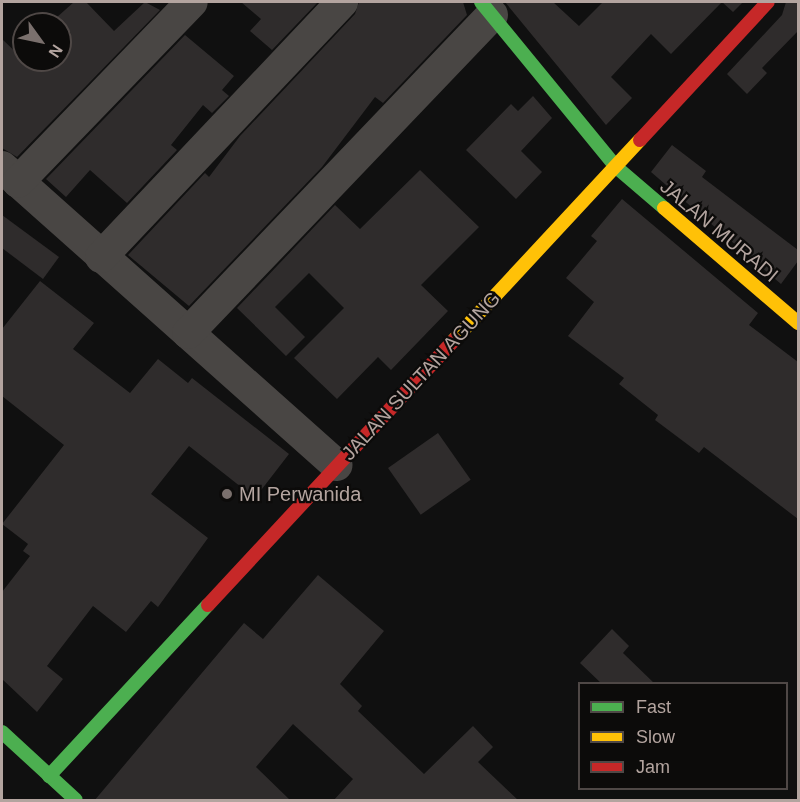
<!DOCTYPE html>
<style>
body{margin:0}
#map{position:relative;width:800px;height:802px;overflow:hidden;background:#101010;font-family:Arial,sans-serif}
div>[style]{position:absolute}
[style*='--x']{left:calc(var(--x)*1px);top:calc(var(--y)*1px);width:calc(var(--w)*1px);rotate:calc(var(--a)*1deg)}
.building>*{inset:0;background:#2f2c2c;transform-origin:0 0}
.street>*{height:32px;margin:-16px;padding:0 16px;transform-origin:16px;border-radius:16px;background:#494644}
.fast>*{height:14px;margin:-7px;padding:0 7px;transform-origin:7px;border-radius:7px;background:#4caf50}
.slow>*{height:14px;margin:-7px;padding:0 7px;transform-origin:7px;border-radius:7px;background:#ffc107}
.jam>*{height:14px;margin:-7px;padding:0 7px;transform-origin:7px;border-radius:7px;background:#c62828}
.dots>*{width:16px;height:16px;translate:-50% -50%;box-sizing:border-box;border:3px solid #0c0b0a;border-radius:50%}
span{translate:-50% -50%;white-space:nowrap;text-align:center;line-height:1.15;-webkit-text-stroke:4.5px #0c0b0a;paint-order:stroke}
.street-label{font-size:20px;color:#b3a49f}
.poi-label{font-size:20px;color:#b3a49f}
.left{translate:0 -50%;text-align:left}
.frame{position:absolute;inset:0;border:3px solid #b3a49f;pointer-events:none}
.legend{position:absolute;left:578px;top:682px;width:210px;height:108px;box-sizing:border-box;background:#0c0b0a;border:2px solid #4f4846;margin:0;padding:8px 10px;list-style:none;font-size:18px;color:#b3a49f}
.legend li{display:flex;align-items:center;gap:12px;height:30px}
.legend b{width:30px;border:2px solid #4f4846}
.north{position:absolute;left:12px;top:12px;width:60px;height:60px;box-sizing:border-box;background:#0c0b0a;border:2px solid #4f4846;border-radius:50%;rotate:123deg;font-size:16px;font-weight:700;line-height:24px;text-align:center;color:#b3a49f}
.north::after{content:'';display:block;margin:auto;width:21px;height:27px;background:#7a706d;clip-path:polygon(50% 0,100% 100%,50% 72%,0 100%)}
</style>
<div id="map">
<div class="building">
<i style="clip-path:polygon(74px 2px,86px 2px,114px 31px,145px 2px,160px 10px,17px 157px,2px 148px,2px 39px,24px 60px,60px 60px,60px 43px,71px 33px,56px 18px)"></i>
<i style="clip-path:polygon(241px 2px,318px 2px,272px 50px,250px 31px,261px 19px)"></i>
<i style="clip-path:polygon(359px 2px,463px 2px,467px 15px,383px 103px,375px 97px,322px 167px,189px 306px,128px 255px,205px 173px,209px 177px,240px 136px,355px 14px)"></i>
<i style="clip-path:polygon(505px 2px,553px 2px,579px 26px,603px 2px,743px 2px,733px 12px,722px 2px,671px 54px,651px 34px,611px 77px,632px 98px,606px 125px)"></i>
<i style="clip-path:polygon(786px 2px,798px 2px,798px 31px,762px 68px,767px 73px,747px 94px,727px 74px,782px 15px)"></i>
<i style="clip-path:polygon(185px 35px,234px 76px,222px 90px,229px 96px,212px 113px,203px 105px,171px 145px,177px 150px,127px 203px,90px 170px,66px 197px,46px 179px)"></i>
<i style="clip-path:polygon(533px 96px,552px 118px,521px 151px,542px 172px,516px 199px,466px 150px,511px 104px,518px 111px)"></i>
<i style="clip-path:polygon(672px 145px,706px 171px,702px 177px,798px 250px,798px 261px,781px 284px,651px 172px)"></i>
<i style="clip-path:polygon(420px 170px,479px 227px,421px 285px,448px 311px,391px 370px,378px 357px,337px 399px,294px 358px,344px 308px,309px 273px,275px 307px,305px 337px,286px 356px,237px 308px,335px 205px,360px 229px)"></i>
<i style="clip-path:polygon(622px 199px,758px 313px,749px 325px,798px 362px,798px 519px,704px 447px,699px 453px,655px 420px,658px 415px,619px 384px,624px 378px,568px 336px,594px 302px,566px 278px,597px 241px,591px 236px)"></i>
<i style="clip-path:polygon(2px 215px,59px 257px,43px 279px,2px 248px)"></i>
<i style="clip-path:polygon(40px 281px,94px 323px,73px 349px,130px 393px,158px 359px,188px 383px,192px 378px,289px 454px,255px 498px,189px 446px,151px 494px,208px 538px,158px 607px,151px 601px,126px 632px,93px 606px,47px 666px,63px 679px,37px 712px,2px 679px,2px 592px,30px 556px,23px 551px,28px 544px,2px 524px,64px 445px,2px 396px,2px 329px)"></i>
<i style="left:438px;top:433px;width:57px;height:61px;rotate:55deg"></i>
<i style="clip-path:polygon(318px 575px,384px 631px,340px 684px,362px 706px,358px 711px,424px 774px,473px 726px,493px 747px,478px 762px,519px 801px,333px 801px,353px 779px,293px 724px,256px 767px,291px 801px,94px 801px,244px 623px,263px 639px)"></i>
<i style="clip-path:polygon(612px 629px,629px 646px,623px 653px,655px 684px,602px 684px,580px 663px)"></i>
</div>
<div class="street">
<i style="--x:2;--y:167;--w:448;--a:41.7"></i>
<i style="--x:18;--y:182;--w:250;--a:-46"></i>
<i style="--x:101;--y:257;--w:351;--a:-46.6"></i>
<i style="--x:188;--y:333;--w:440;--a:-46.3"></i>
</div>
<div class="fast">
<i style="--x:481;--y:2;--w:212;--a:50.7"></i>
<i style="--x:615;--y:166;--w:65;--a:40.6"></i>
<i style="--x:2;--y:732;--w:100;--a:42.6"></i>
<i style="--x:49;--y:776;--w:233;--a:-47.1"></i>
</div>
<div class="slow">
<i style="--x:664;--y:208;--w:177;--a:40.6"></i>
<i style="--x:454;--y:340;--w:273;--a:-47.1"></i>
</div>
<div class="jam">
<i style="--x:640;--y:140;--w:188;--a:-47.2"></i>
<i style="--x:208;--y:605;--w:362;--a:-47.1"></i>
</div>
<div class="dots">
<i style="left:227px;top:494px;background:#7a706d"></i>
</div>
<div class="street-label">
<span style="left:719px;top:231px;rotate:40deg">JALAN MURADI</span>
<span style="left:421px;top:376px;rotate:-47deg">JALAN SULTAN AGUNG</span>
</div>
<div class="poi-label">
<span class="left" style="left:239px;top:494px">MI Perwanida</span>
</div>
<div class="frame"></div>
<ul class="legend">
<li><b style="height:8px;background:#4caf50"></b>Fast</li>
<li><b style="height:8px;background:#ffc107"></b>Slow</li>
<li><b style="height:8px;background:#c62828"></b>Jam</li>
</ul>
<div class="north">N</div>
</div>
